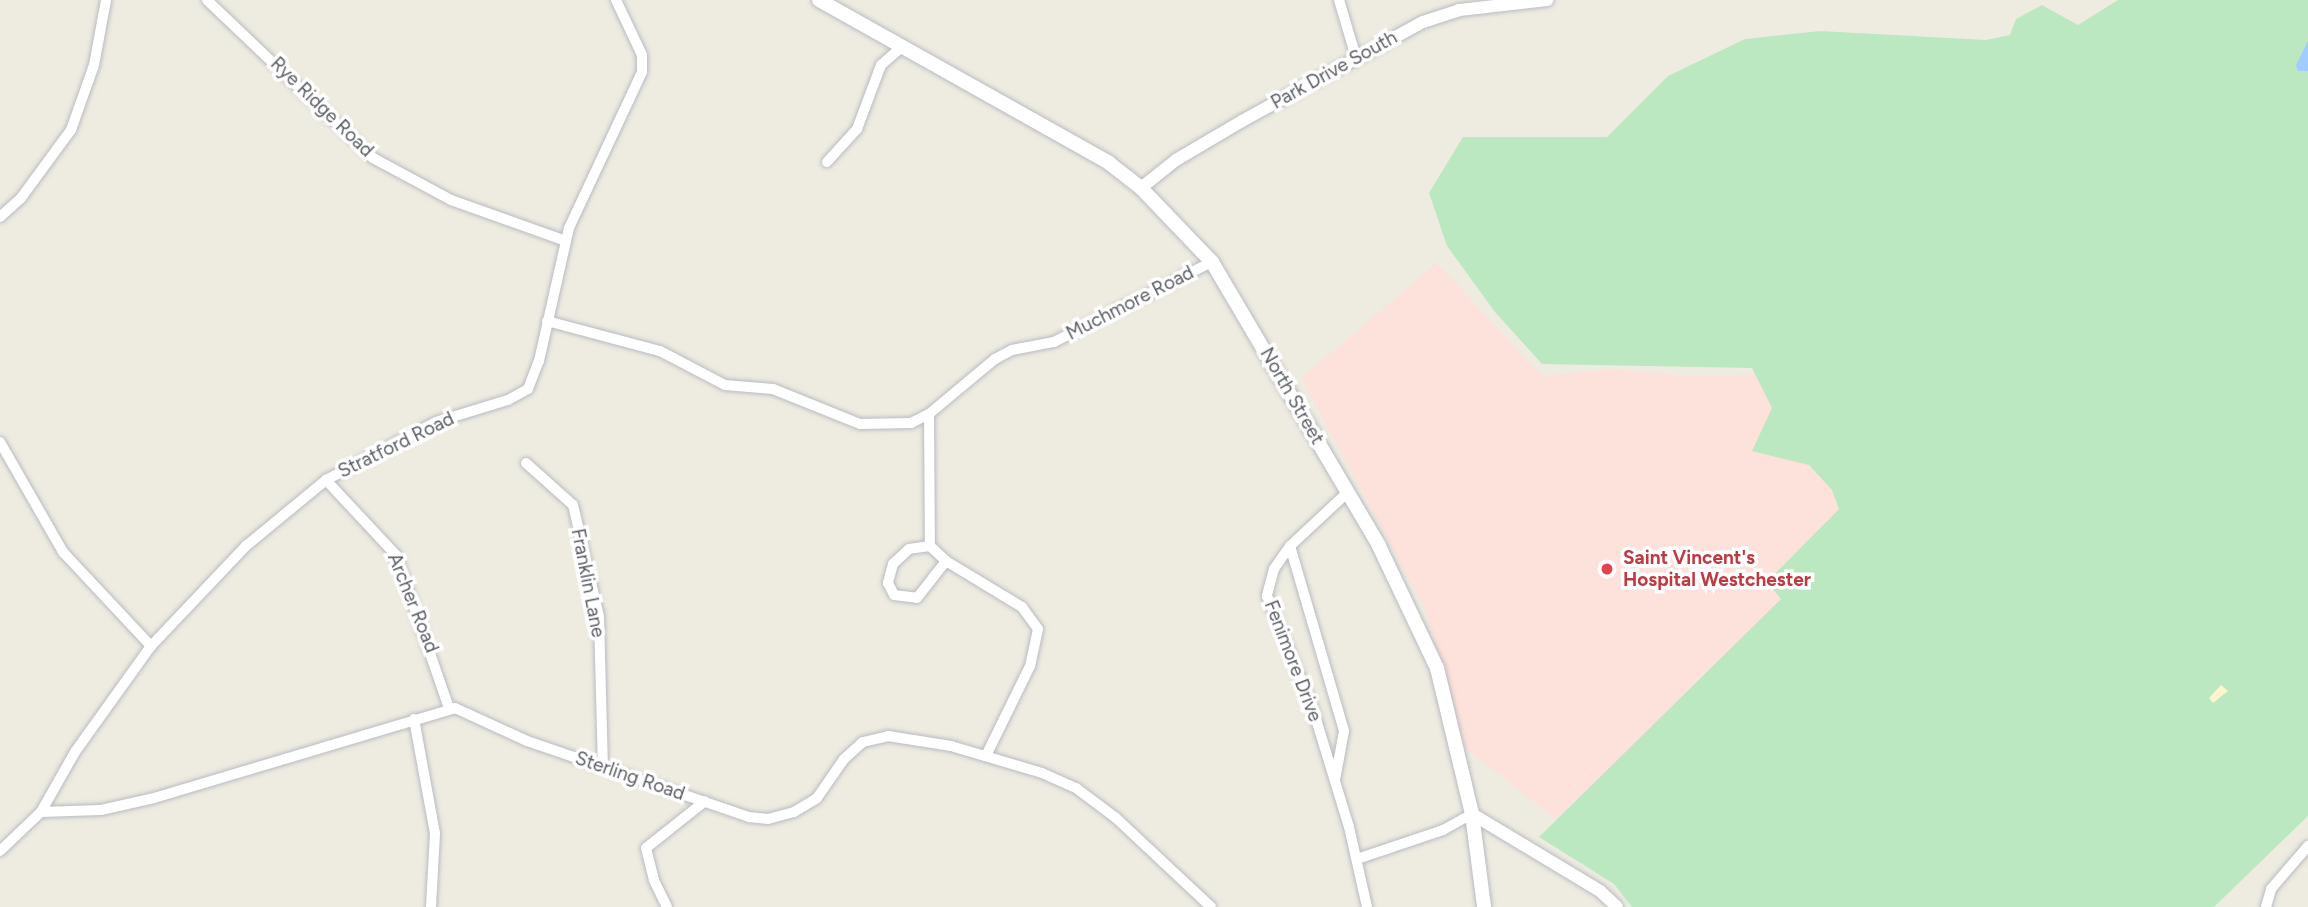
<!DOCTYPE html>
<style>
body{margin:0}
#map{position:relative;width:2308px;height:907px;overflow:hidden;background:#eeece1;font-family:Figtree,sans-serif}
div>[style]{position:absolute}
[style*='--x']{left:calc(var(--x)*1px);top:calc(var(--y)*1px);width:calc(var(--w)*1px);rotate:calc(var(--a)*1deg)}
.medical>*{inset:0;background:#fde1db}
.green>*{inset:0;background:#bbe8c0}
.sand>*{inset:0;background:#fdf6cd}
.water>*{inset:0;background:#a0ccff}
.roads{filter:drop-shadow(0 0 2px #b9bbc1) drop-shadow(0 0 2px #b9bbc1)}
.minor>*{height:10px;margin:-5px;padding:0 5px;transform-origin:5px;border-radius:5px;background:#fff}
.tertiary>*{height:12px;margin:-6px;padding:0 6px;transform-origin:6px;border-radius:6px;background:#fff}
.secondary>*{height:14px;margin:-7px;padding:0 7px;transform-origin:7px;border-radius:7px;background:#fff}
.dots>*{width:19px;height:19px;translate:-50% -50%;box-sizing:border-box;border:4px solid #fff;border-radius:50%}
span{translate:-50% -50%;white-space:nowrap;text-align:center;line-height:1.15;-webkit-text-stroke:7px #fff;paint-order:stroke}
.street-label{font-size:19px;color:#5a5d63}
.health-label{font-size:19px;color:#be3a42;font-weight:700}
.left{translate:0 -50%;text-align:left}
</style>
<div id="map">
<div class="medical">
<i style="clip-path:polygon(1437px 263px,1542px 376px,1610px 369px,1687px 376px,1870px 371px,1946px 436px,1557px 820px,1465px 748px,1424px 607px,1301px 378px)"></i>
</div>
<div class="green">
<i style="clip-path:polygon(2118px 0,2308px 0,2308px 816px,2214px 907px,1632px 907px,1614px 884px,1539px 837px,1781px 599px,1767px 582px,1839px 509px,1832px 490px,1809px 465px,1752px 451px,1772px 408px,1752px 368px,1542px 364px,1495px 312px,1447px 246px,1429px 193px,1463px 137px,1607px 137px,1668px 76px,1745px 39px,1820px 31px,1986px 40px,2010px 35px,2016px 19px,2042px 5px,2078px 25px)"></i>
</div>
<div class="sand">
<i style="clip-path:polygon(2221px 685px,2228px 691px,2213px 703px,2209px 698px)"></i>
</div>
<div class="water">
<i style="clip-path:polygon(2308px 41px,2308px 71px,2298px 71px,2296px 65px)"></i>
</div>
<div class="roads">
<div class="minor">
<i style="--x:207;--y:0;--w:229;--a:43.6"></i>
<i style="--x:373;--y:158;--w:89;--a:28.3"></i>
<i style="--x:451;--y:200;--w:122;--a:19.6"></i>
<i style="--x:1339;--y:0;--w:59;--a:73.4"></i>
<i style="--x:827;--y:162;--w:45;--a:-47.7"></i>
<i style="--x:857;--y:129;--w:68;--a:-69.4"></i>
<i style="--x:881;--y:65;--w:28;--a:-41"></i>
<i style="--x:0;--y:217;--w:28;--a:-42"></i>
<i style="--x:21;--y:198;--w:84;--a:-53.7"></i>
<i style="--x:71;--y:130;--w:69;--a:-70.5"></i>
<i style="--x:94;--y:65;--w:66;--a:-79.5"></i>
<i style="--x:547;--y:321;--w:117;--a:14.9"></i>
<i style="--x:660;--y:351;--w:73;--a:27.6"></i>
<i style="--x:725;--y:385;--w:48;--a:4.8"></i>
<i style="--x:773;--y:389;--w:94;--a:21.9"></i>
<i style="--x:860;--y:424;--w:51;--a:-1.1"></i>
<i style="--x:911;--y:423;--w:20;--a:-27"></i>
<i style="--x:929;--y:414;--w:86;--a:-39.8"></i>
<i style="--x:995;--y:359;--w:19;--a:-28"></i>
<i style="--x:1012;--y:350;--w:43;--a:-10.8"></i>
<i style="--x:1054;--y:342;--w:177;--a:-26.9"></i>
<i style="--x:929;--y:414;--w:132;--a:89.6"></i>
<i style="--x:930;--y:546;--w:22;--a:43"></i>
<i style="--x:946;--y:561;--w:89;--a:31.2"></i>
<i style="--x:1022;--y:607;--w:27;--a:54"></i>
<i style="--x:1038;--y:629;--w:38;--a:102"></i>
<i style="--x:1030;--y:666;--w:100;--a:116.1"></i>
<i style="--x:0;--y:442;--w:127;--a:60.2"></i>
<i style="--x:63;--y:552;--w:129;--a:46.9"></i>
<i style="--x:526;--y:463;--w:63;--a:41.8"></i>
<i style="--x:573;--y:505;--w:115;--a:76.9"></i>
<i style="--x:599;--y:617;--w:149;--a:88.5"></i>
<i style="--x:326;--y:480;--w:103;--a:47"></i>
<i style="--x:396;--y:555;--w:162;--a:70.9"></i>
<i style="--x:1348;--y:492;--w:79;--a:137"></i>
<i style="--x:1290;--y:546;--w:28;--a:125"></i>
<i style="--x:1274;--y:569;--w:28;--a:105"></i>
<i style="--x:1267;--y:596;--w:119;--a:67.8"></i>
<i style="--x:1312;--y:706;--w:127;--a:73"></i>
<i style="--x:1349;--y:827;--w:82;--a:77.3"></i>
<i style="--x:930;--y:546;--w:21;--a:172"></i>
<i style="--x:909;--y:549;--w:22;--a:137"></i>
<i style="--x:893;--y:564;--w:20;--a:105"></i>
<i style="--x:888;--y:583;--w:13;--a:63"></i>
<i style="--x:894;--y:595;--w:23;--a:7"></i>
<i style="--x:917;--y:598;--w:47;--a:-51.9"></i>
<i style="--x:1290;--y:546;--w:193;--a:73.7"></i>
<i style="--x:1344;--y:731;--w:50;--a:100.4"></i>
<i style="--x:414;--y:719;--w:116;--a:79.6"></i>
<i style="--x:435;--y:833;--w:74;--a:93.1"></i>
<i style="--x:41;--y:812;--w:69;--a:-60.5"></i>
<i style="--x:75;--y:752;--w:130;--a:-54.4"></i>
<i style="--x:151;--y:646;--w:138;--a:-46.5"></i>
<i style="--x:246;--y:546;--w:104;--a:-39.5"></i>
<i style="--x:326;--y:480;--w:124;--a:-27.8"></i>
<i style="--x:436;--y:422;--w:75;--a:-17"></i>
<i style="--x:508;--y:400;--w:23;--a:-29"></i>
<i style="--x:528;--y:389;--w:30;--a:-69"></i>
<i style="--x:539;--y:361;--w:136;--a:-77.3"></i>
<i style="--x:569;--y:228;--w:172;--a:-64.9"></i>
<i style="--x:642;--y:72;--w:17;--a:-90"></i>
<i style="--x:642;--y:55;--w:61;--a:-115.3"></i>
<i style="--x:0;--y:851;--w:57;--a:-43.6"></i>
<i style="--x:41;--y:812;--w:60;--a:-1.9"></i>
<i style="--x:101;--y:810;--w:54;--a:-12.8"></i>
<i style="--x:154;--y:798;--w:314;--a:-16.6"></i>
<i style="--x:455;--y:708;--w:79;--a:24.6"></i>
<i style="--x:527;--y:741;--w:235;--a:18.9"></i>
<i style="--x:749;--y:817;--w:19;--a:6"></i>
<i style="--x:768;--y:819;--w:27;--a:-15"></i>
<i style="--x:794;--y:812;--w:27;--a:-31"></i>
<i style="--x:817;--y:798;--w:47;--a:-55.3"></i>
<i style="--x:844;--y:759;--w:25;--a:-42"></i>
<i style="--x:863;--y:742;--w:26;--a:-13"></i>
<i style="--x:888;--y:736;--w:64;--a:9"></i>
<i style="--x:951;--y:746;--w:95;--a:16.5"></i>
<i style="--x:1042;--y:773;--w:37;--a:24"></i>
<i style="--x:1076;--y:788;--w:50;--a:36.9"></i>
<i style="--x:1116;--y:818;--w:130;--a:43.1"></i>
<i style="--x:1357;--y:859;--w:91;--a:-18.6"></i>
<i style="--x:1443;--y:830;--w:33;--a:-29"></i>
<i style="--x:667;--y:907;--w:30;--a:-116"></i>
<i style="--x:654;--y:880;--w:33;--a:-104"></i>
<i style="--x:646;--y:848;--w:75;--a:-38.5"></i>
<i style="--x:2266;--y:907;--w:19;--a:-74"></i>
<i style="--x:2271;--y:889;--w:57;--a:-49.3"></i>
</div>
<div class="tertiary">
<i style="--x:1141;--y:188;--w:45;--a:-38.7"></i>
<i style="--x:1176;--y:160;--w:77;--a:-30.6"></i>
<i style="--x:1242;--y:121;--w:206;--a:-28.7"></i>
<i style="--x:1423;--y:22;--w:38;--a:-18"></i>
<i style="--x:1459;--y:10;--w:89;--a:-6.5"></i>
<i style="--x:1472;--y:814;--w:149;--a:31"></i>
<i style="--x:1600;--y:891;--w:23;--a:43"></i>
</div>
<div class="secondary">
<i style="--x:819;--y:0;--w:333;--a:29.3"></i>
<i style="--x:1109;--y:163;--w:41;--a:38"></i>
<i style="--x:1141;--y:188;--w:103;--a:46.2"></i>
<i style="--x:1212;--y:262;--w:329;--a:59.5"></i>
<i style="--x:1379;--y:546;--w:135;--a:64.6"></i>
<i style="--x:1437;--y:668;--w:150;--a:76.5"></i>
<i style="--x:1472;--y:814;--w:94;--a:82.6"></i>
</div>
</div>
<div class="dots">
<i style="left:1607px;top:569px;background:#e0444e"></i>
</div>
<div class="street-label">
<span style="left:1334px;top:70px;rotate:-29deg">Park Drive South</span>
<span style="left:322px;top:107px;rotate:44deg">Rye Ridge Road</span>
<span style="left:1130px;top:303px;rotate:-27deg">Muchmore Road</span>
<span style="left:1292px;top:396px;rotate:60deg">North Street</span>
<span style="left:396px;top:445px;rotate:-26deg">Stratford Road</span>
<span style="left:588px;top:583px;rotate:79deg">Franklin Lane</span>
<span style="left:413px;top:603px;rotate:68deg">Archer Road</span>
<span style="left:1293px;top:661px;rotate:69deg">Fenimore Drive</span>
<span style="left:630px;top:776px;rotate:19deg">Sterling Road</span>
</div>
<div class="health-label">
<span class="left" style="left:1623px;top:569px">Saint Vincent's<br>Hospital Westchester</span>
</div>
</div>
